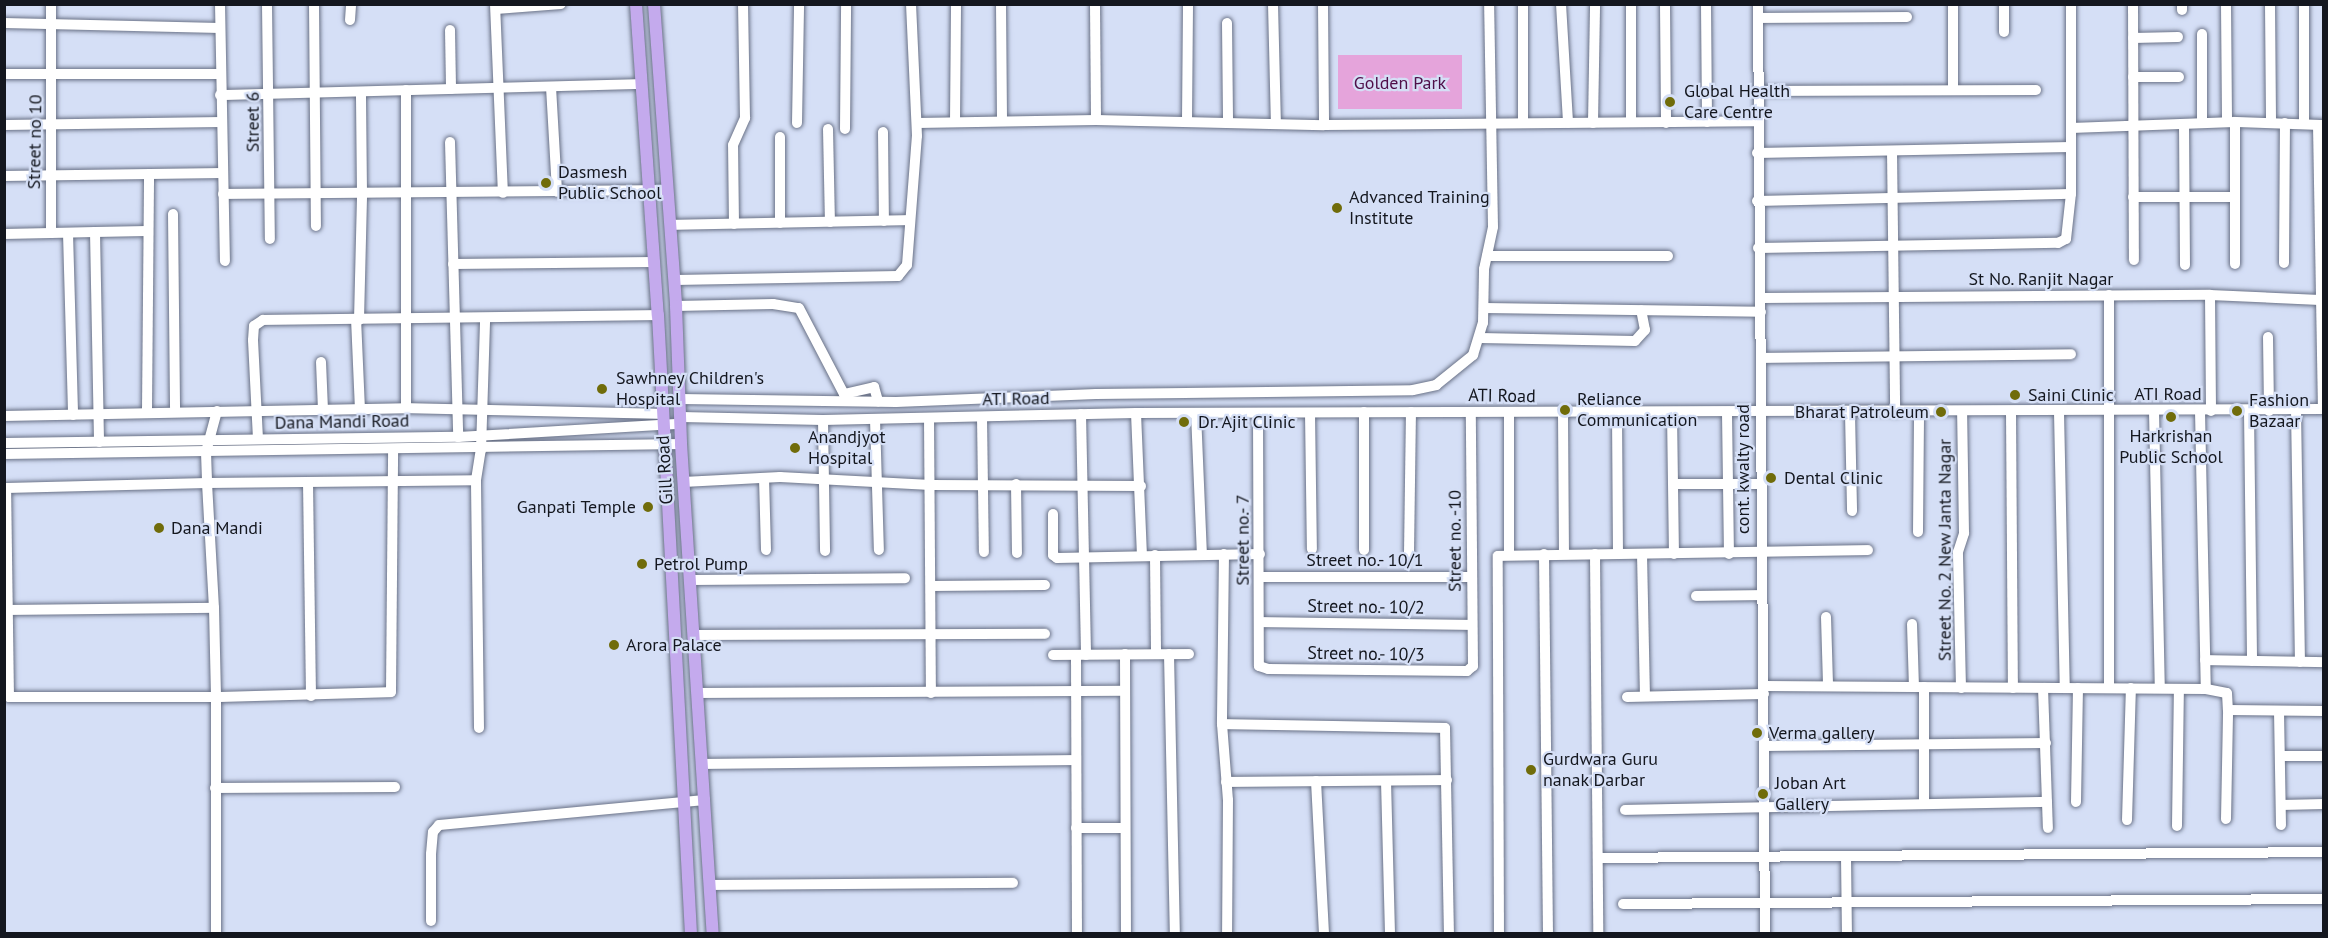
<!DOCTYPE html>
<style>
body{margin:0}
#map{position:relative;width:2328px;height:938px;overflow:hidden;background:#d5dff6;font-family:"PT Sans",sans-serif}
div>[style]{position:absolute}
[style*='--x']{left:calc(var(--x)*1px);top:calc(var(--y)*1px);width:calc(var(--w)*1px);rotate:calc(var(--a)*1deg)}
.green>*{inset:0;background:#e5a4db;transform-origin:0 0}
.roads{filter:drop-shadow(0 0 2px #697186) drop-shadow(0 0 2px #697186)}
.minor>*{height:10px;margin:-5px;padding:0 5px;transform-origin:5px;border-radius:5px;background:#fff}
.major>*{height:12px;margin:-6px;padding:0 6px;transform-origin:6px;border-radius:6px;background:#c4aaed}
.dots>*{width:16px;height:16px;translate:-50% -50%;box-sizing:border-box;border:3px solid #d5dff6;border-radius:50%}
span{translate:-50% -50%;white-space:nowrap;text-align:center;line-height:1.15;-webkit-text-stroke:4.5px #d5dff6;paint-order:stroke}
.park-label{font-size:18px;color:#4f0e49}
.poi-label{font-size:18px;color:#14171f}
.left{translate:0 -50%;text-align:left}
.right{translate:-100% -50%;text-align:right}
.street-label{font-size:18px;color:#14171f}
.frame{position:absolute;inset:0;border:6px solid #14171f;pointer-events:none}
</style>
<div id="map">
<div class="green">
<i style="left:1338px;top:55px;width:124px;height:54px"></i>
</div>
<div class="roads">
<div class="minor">
<i style="--x:220;--y:4;--w:257;--a:88.9"></i>
<i style="--x:267;--y:4;--w:235;--a:89.3"></i>
<i style="--x:314;--y:4;--w:222;--a:89.5"></i>
<i style="--x:495;--y:4;--w:189;--a:87.6"></i>
<i style="--x:1001;--y:4;--w:117;--a:89.5"></i>
<i style="--x:1095;--y:4;--w:116;--a:89.5"></i>
<i style="--x:1273;--y:4;--w:120;--a:88.6"></i>
<i style="--x:1323;--y:4;--w:121;--a:89.5"></i>
<i style="--x:1523;--y:4;--w:119;--a:90"></i>
<i style="--x:1561;--y:4;--w:119;--a:86.6"></i>
<i style="--x:1631;--y:4;--w:118;--a:90"></i>
<i style="--x:1665;--y:4;--w:119;--a:89.5"></i>
<i style="--x:1706;--y:4;--w:118;--a:89.5"></i>
<i style="--x:1758;--y:4;--w:930;--a:89.57"></i>
<i style="--x:1953;--y:4;--w:86;--a:90"></i>
<i style="--x:2004;--y:4;--w:28;--a:90"></i>
<i style="--x:2133;--y:4;--w:256;--a:89.8"></i>
<i style="--x:2182;--y:4;--w:6;--a:90"></i>
<i style="--x:2226;--y:4;--w:118;--a:89.5"></i>
<i style="--x:2270;--y:4;--w:119;--a:89.5"></i>
<i style="--x:2304;--y:4;--w:120;--a:90"></i>
<i style="--x:496;--y:9;--w:65;--a:-4.4"></i>
<i style="--x:1758;--y:18;--w:149;--a:-0.4"></i>
<i style="--x:350;--y:20;--w:16;--a:-86"></i>
<i style="--x:4;--y:23;--w:216;--a:1.3"></i>
<i style="--x:1227;--y:23;--w:100;--a:89.4"></i>
<i style="--x:450;--y:30;--w:59;--a:89"></i>
<i style="--x:2202;--y:34;--w:89;--a:90"></i>
<i style="--x:2133;--y:38;--w:45;--a:-1.3"></i>
<i style="--x:4;--y:74;--w:216;--a:0"></i>
<i style="--x:2133;--y:77;--w:46;--a:0"></i>
<i style="--x:551;--y:87;--w:105;--a:86.7"></i>
<i style="--x:406;--y:90;--w:318;--a:90"></i>
<i style="--x:406;--y:408;--w:257;--a:1.3"></i>
<i style="--x:1757;--y:91;--w:279;--a:-0.2"></i>
<i style="--x:220;--y:95;--w:420;--a:-1.5"></i>
<i style="--x:1187;--y:121;--w:117;--a:-89.5"></i>
<i style="--x:955;--y:122;--w:118;--a:-89.5"></i>
<i style="--x:2235;--y:122;--w:142;--a:90"></i>
<i style="--x:797;--y:123;--w:119;--a:-89"></i>
<i style="--x:917;--y:123;--w:179;--a:-1"></i>
<i style="--x:1096;--y:120;--w:228;--a:1.3"></i>
<i style="--x:1324;--y:125;--w:432;--a:-0.5"></i>
<i style="--x:1593;--y:123;--w:119;--a:-89"></i>
<i style="--x:2184;--y:124;--w:141;--a:89.6"></i>
<i style="--x:4;--y:125;--w:218;--a:-0.8"></i>
<i style="--x:2318;--y:125;--w:284;--a:89"></i>
<i style="--x:2071;--y:128;--w:164;--a:-2.1"></i>
<i style="--x:2235;--y:122;--w:88;--a:2"></i>
<i style="--x:828;--y:129;--w:93;--a:88.8"></i>
<i style="--x:845;--y:129;--w:125;--a:-89.5"></i>
<i style="--x:883;--y:132;--w:89;--a:89.4"></i>
<i style="--x:450;--y:142;--w:295;--a:88.4"></i>
<i style="--x:1892;--y:151;--w:261;--a:89.3"></i>
<i style="--x:1757;--y:153;--w:314;--a:-1.1"></i>
<i style="--x:4;--y:176;--w:219;--a:-0.8"></i>
<i style="--x:223;--y:194;--w:443;--a:-0.5"></i>
<i style="--x:2133;--y:197;--w:102;--a:0"></i>
<i style="--x:1757;--y:201;--w:314;--a:-1.3"></i>
<i style="--x:173;--y:214;--w:197;--a:89.4"></i>
<i style="--x:780;--y:223;--w:86;--a:-90"></i>
<i style="--x:734;--y:224;--w:79;--a:-90.7"></i>
<i style="--x:733;--y:145;--w:30;--a:-66"></i>
<i style="--x:745;--y:118;--w:114;--a:-91"></i>
<i style="--x:670;--y:225;--w:239;--a:-1.2"></i>
<i style="--x:95;--y:232;--w:52;--a:-1.1"></i>
<i style="--x:51;--y:233;--w:44;--a:-1.3"></i>
<i style="--x:95;--y:232;--w:210;--a:88.9"></i>
<i style="--x:68;--y:233;--w:182;--a:88.4"></i>
<i style="--x:4;--y:234;--w:47;--a:-1.2"></i>
<i style="--x:51;--y:233;--w:229;--a:-90"></i>
<i style="--x:1758;--y:248;--w:300;--a:-1"></i>
<i style="--x:2058;--y:243;--w:9;--a:-27"></i>
<i style="--x:2066;--y:239;--w:45;--a:-83.7"></i>
<i style="--x:2071;--y:194;--w:190;--a:-90"></i>
<i style="--x:1487;--y:256;--w:181;--a:0"></i>
<i style="--x:2284;--y:263;--w:140;--a:-89.6"></i>
<i style="--x:453;--y:264;--w:201;--a:-0.6"></i>
<i style="--x:675;--y:280;--w:223;--a:-1"></i>
<i style="--x:898;--y:276;--w:14;--a:-51"></i>
<i style="--x:907;--y:265;--w:129;--a:-85.6"></i>
<i style="--x:917;--y:136;--w:132;--a:-92.6"></i>
<i style="--x:2109;--y:295;--w:392;--a:90"></i>
<i style="--x:2210;--y:295;--w:116;--a:89.5"></i>
<i style="--x:1761;--y:298;--w:449;--a:-0.4"></i>
<i style="--x:2210;--y:295;--w:110;--a:2.6"></i>
<i style="--x:676;--y:306;--w:97;--a:-1.2"></i>
<i style="--x:773;--y:304;--w:26;--a:9"></i>
<i style="--x:799;--y:308;--w:97;--a:62.4"></i>
<i style="--x:844;--y:394;--w:31;--a:-13"></i>
<i style="--x:874;--y:387;--w:15;--a:74"></i>
<i style="--x:1484;--y:308;--w:277;--a:0.8"></i>
<i style="--x:2268;--y:337;--w:74;--a:89.2"></i>
<i style="--x:1480;--y:338;--w:155;--a:1.1"></i>
<i style="--x:1635;--y:341;--w:15;--a:-48"></i>
<i style="--x:1645;--y:330;--w:20;--a:-101"></i>
<i style="--x:1761;--y:358;--w:310;--a:-0.7"></i>
<i style="--x:321;--y:362;--w:48;--a:87.6"></i>
<i style="--x:680;--y:399;--w:216;--a:0.8"></i>
<i style="--x:896;--y:402;--w:200;--a:-2.3"></i>
<i style="--x:1096;--y:394;--w:317;--a:-0.7"></i>
<i style="--x:1413;--y:390;--w:24;--a:-12"></i>
<i style="--x:1436;--y:385;--w:48;--a:-39"></i>
<i style="--x:1473;--y:355;--w:34;--a:-73"></i>
<i style="--x:1483;--y:323;--w:54;--a:-88.9"></i>
<i style="--x:1484;--y:269;--w:43;--a:-77.9"></i>
<i style="--x:1493;--y:227;--w:223;--a:-91"></i>
<i style="--x:360;--y:410;--w:90;--a:-92.5"></i>
<i style="--x:356;--y:320;--w:3;--a:0"></i>
<i style="--x:359;--y:320;--w:127;--a:-88.6"></i>
<i style="--x:362;--y:193;--w:101;--a:-90.6"></i>
<i style="--x:2296;--y:410;--w:252;--a:89.1"></i>
<i style="--x:147;--y:411;--w:236;--a:-89.5"></i>
<i style="--x:217;--y:411;--w:42;--a:105"></i>
<i style="--x:206;--y:452;--w:31;--a:88"></i>
<i style="--x:207;--y:483;--w:125;--a:86.8"></i>
<i style="--x:214;--y:608;--w:89;--a:88.7"></i>
<i style="--x:216;--y:697;--w:207;--a:180"></i>
<i style="--x:9;--y:697;--w:209;--a:-90.8"></i>
<i style="--x:6;--y:488;--w:201;--a:-1.4"></i>
<i style="--x:207;--y:483;--w:269;--a:-0.6"></i>
<i style="--x:2154;--y:411;--w:276;--a:88.8"></i>
<i style="--x:2200;--y:411;--w:278;--a:88.8"></i>
<i style="--x:2249;--y:411;--w:250;--a:89.3"></i>
<i style="--x:1364;--y:412;--w:138;--a:90"></i>
<i style="--x:1509;--y:412;--w:143;--a:90"></i>
<i style="--x:2011;--y:412;--w:276;--a:89.6"></i>
<i style="--x:2059;--y:412;--w:276;--a:88.8"></i>
<i style="--x:1136;--y:413;--w:142;--a:87.6"></i>
<i style="--x:1196;--y:413;--w:141;--a:87.6"></i>
<i style="--x:1258;--y:413;--w:253;--a:89.8"></i>
<i style="--x:1259;--y:666;--w:9;--a:18"></i>
<i style="--x:1268;--y:669;--w:199;--a:0.6"></i>
<i style="--x:1467;--y:671;--w:8;--a:-40"></i>
<i style="--x:1473;--y:666;--w:254;--a:-90.5"></i>
<i style="--x:1310;--y:413;--w:136;--a:89.2"></i>
<i style="--x:1563;--y:413;--w:140;--a:89.6"></i>
<i style="--x:1617;--y:413;--w:141;--a:89.6"></i>
<i style="--x:1672;--y:413;--w:141;--a:89.2"></i>
<i style="--x:1727;--y:413;--w:141;--a:89.2"></i>
<i style="--x:1850;--y:413;--w:98;--a:88.8"></i>
<i style="--x:1081;--y:414;--w:241;--a:88.8"></i>
<i style="--x:4;--y:416;--w:402;--a:-1.1"></i>
<i style="--x:681;--y:417;--w:142;--a:1.2"></i>
<i style="--x:823;--y:420;--w:313;--a:-1.3"></i>
<i style="--x:1136;--y:413;--w:1188;--a:-0.19"></i>
<i style="--x:982;--y:417;--w:135;--a:89.2"></i>
<i style="--x:929;--y:418;--w:275;--a:89.6"></i>
<i style="--x:875;--y:419;--w:131;--a:88.3"></i>
<i style="--x:823;--y:420;--w:131;--a:89.1"></i>
<i style="--x:258;--y:439;--w:99;--a:-92.9"></i>
<i style="--x:253;--y:340;--w:14;--a:-86"></i>
<i style="--x:254;--y:326;--w:11;--a:-34"></i>
<i style="--x:263;--y:320;--w:395;--a:-0.7"></i>
<i style="--x:4;--y:443;--w:454;--a:-0.8"></i>
<i style="--x:458;--y:437;--w:222;--a:-3.4"></i>
<i style="--x:4;--y:454;--w:677;--a:-0.85"></i>
<i style="--x:764;--y:478;--w:72;--a:88.4"></i>
<i style="--x:308;--y:482;--w:214;--a:89.2"></i>
<i style="--x:683;--y:482;--w:97;--a:-3"></i>
<i style="--x:780;--y:477;--w:151;--a:3"></i>
<i style="--x:931;--y:485;--w:210;--a:0.3"></i>
<i style="--x:1016;--y:484;--w:69;--a:89.2"></i>
<i style="--x:1674;--y:484;--w:85;--a:0"></i>
<i style="--x:1053;--y:514;--w:41;--a:90"></i>
<i style="--x:1053;--y:555;--w:5;--a:37"></i>
<i style="--x:1057;--y:558;--w:203;--a:-1.1"></i>
<i style="--x:1918;--y:532;--w:120;--a:-89.5"></i>
<i style="--x:1409;--y:553;--w:141;--a:-89.2"></i>
<i style="--x:1224;--y:554;--w:170;--a:90.7"></i>
<i style="--x:1222;--y:724;--w:76;--a:85.5"></i>
<i style="--x:1228;--y:800;--w:134;--a:90.4"></i>
<i style="--x:1544;--y:554;--w:380;--a:89.4"></i>
<i style="--x:1595;--y:554;--w:380;--a:89.5"></i>
<i style="--x:1642;--y:554;--w:142;--a:88.8"></i>
<i style="--x:1155;--y:555;--w:99;--a:89.4"></i>
<i style="--x:1260;--y:577;--w:211;--a:0"></i>
<i style="--x:691;--y:580;--w:214;--a:-0.5"></i>
<i style="--x:931;--y:586;--w:114;--a:-0.5"></i>
<i style="--x:1696;--y:596;--w:66;--a:-0.9"></i>
<i style="--x:9;--y:610;--w:205;--a:-0.6"></i>
<i style="--x:1826;--y:617;--w:69;--a:88.3"></i>
<i style="--x:1259;--y:622;--w:213;--a:0.8"></i>
<i style="--x:1912;--y:624;--w:63;--a:88.2"></i>
<i style="--x:695;--y:635;--w:350;--a:-0.2"></i>
<i style="--x:1125;--y:654;--w:280;--a:89.8"></i>
<i style="--x:1169;--y:654;--w:280;--a:88.8"></i>
<i style="--x:1053;--y:655;--w:136;--a:-0.4"></i>
<i style="--x:1076;--y:655;--w:279;--a:89.8"></i>
<i style="--x:2205;--y:660;--w:119;--a:1"></i>
<i style="--x:1764;--y:686;--w:442;--a:0.4"></i>
<i style="--x:2206;--y:689;--w:21;--a:11"></i>
<i style="--x:2227;--y:693;--w:17;--a:87"></i>
<i style="--x:2228;--y:710;--w:96;--a:0.6"></i>
<i style="--x:1924;--y:687;--w:116;--a:90"></i>
<i style="--x:1961;--y:688;--w:136;--a:-91.3"></i>
<i style="--x:1958;--y:552;--w:20;--a:-72"></i>
<i style="--x:1964;--y:533;--w:121;--a:-90.9"></i>
<i style="--x:2043;--y:688;--w:140;--a:88"></i>
<i style="--x:699;--y:693;--w:425;--a:-0.3"></i>
<i style="--x:1627;--y:697;--w:137;--a:-1.3"></i>
<i style="--x:2279;--y:711;--w:114;--a:89"></i>
<i style="--x:1222;--y:724;--w:223;--a:1"></i>
<i style="--x:1445;--y:728;--w:206;--a:88.9"></i>
<i style="--x:479;--y:728;--w:248;--a:-90.7"></i>
<i style="--x:476;--y:480;--w:30;--a:-81"></i>
<i style="--x:481;--y:450;--w:130;--a:-88.2"></i>
<i style="--x:1764;--y:746;--w:282;--a:-0.6"></i>
<i style="--x:2281;--y:756;--w:43;--a:0"></i>
<i style="--x:703;--y:764;--w:372;--a:-0.6"></i>
<i style="--x:1316;--y:781;--w:153;--a:87"></i>
<i style="--x:1386;--y:781;--w:153;--a:88.5"></i>
<i style="--x:1226;--y:782;--w:221;--a:-0.5"></i>
<i style="--x:215;--y:788;--w:180;--a:-0.3"></i>
<i style="--x:2076;--y:802;--w:114;--a:-89"></i>
<i style="--x:2281;--y:805;--w:43;--a:-1.3"></i>
<i style="--x:1625;--y:810;--w:422;--a:-1.1"></i>
<i style="--x:2226;--y:819;--w:109;--a:-88.9"></i>
<i style="--x:2127;--y:820;--w:132;--a:-88.3"></i>
<i style="--x:2177;--y:826;--w:137;--a:-89.2"></i>
<i style="--x:1076;--y:828;--w:49;--a:0"></i>
<i style="--x:1846;--y:856;--w:78;--a:89.3"></i>
<i style="--x:1598;--y:858;--w:726;--a:-0.47"></i>
<i style="--x:710;--y:885;--w:303;--a:-0.4"></i>
<i style="--x:1623;--y:904;--w:701;--a:-0.41"></i>
<i style="--x:431;--y:921;--w:67;--a:-90"></i>
<i style="--x:431;--y:854;--w:22;--a:-85"></i>
<i style="--x:433;--y:832;--w:9;--a:-49"></i>
<i style="--x:439;--y:825;--w:267;--a:-5.4"></i>
<i style="--x:216;--y:934;--w:237;--a:-90"></i>
<i style="--x:216;--y:697;--w:175;--a:-1.6"></i>
<i style="--x:391;--y:692;--w:241;--a:-89.5"></i>
<i style="--x:1499;--y:934;--w:378;--a:-90.2"></i>
<i style="--x:1498;--y:556;--w:370;--a:-0.9"></i>
</div>
<div class="major">
<i style="--x:636;--y:4;--w:312;--a:86"></i>
<i style="--x:658;--y:315;--w:620;--a:86.95"></i>
<i style="--x:654;--y:4;--w:303;--a:85.8"></i>
<i style="--x:676;--y:306;--w:138;--a:87.9"></i>
<i style="--x:681;--y:444;--w:491;--a:86.3"></i>
</div>
</div>
<div class="dots">
<i style="left:1670px;top:102px;background:#706c0a"></i>
<i style="left:546px;top:183px;background:#706c0a"></i>
<i style="left:1337px;top:208px;background:#706c0a"></i>
<i style="left:602px;top:389px;background:#706c0a"></i>
<i style="left:2015px;top:395px;background:#706c0a"></i>
<i style="left:1565px;top:410px;background:#706c0a"></i>
<i style="left:2237px;top:411px;background:#706c0a"></i>
<i style="left:1941px;top:412px;background:#706c0a"></i>
<i style="left:2171px;top:417px;background:#706c0a"></i>
<i style="left:1184px;top:422px;background:#706c0a"></i>
<i style="left:795px;top:448px;background:#706c0a"></i>
<i style="left:1771px;top:478px;background:#706c0a"></i>
<i style="left:648px;top:507px;background:#706c0a"></i>
<i style="left:159px;top:528px;background:#706c0a"></i>
<i style="left:642px;top:564px;background:#706c0a"></i>
<i style="left:614px;top:645px;background:#706c0a"></i>
<i style="left:1757px;top:733px;background:#706c0a"></i>
<i style="left:1531px;top:770px;background:#706c0a"></i>
<i style="left:1763px;top:794px;background:#706c0a"></i>
</div>
<div class="park-label">
<span style="left:1400px;top:83px">Golden Park</span>
</div>
<div class="poi-label">
<span class="left" style="left:1684px;top:102px">Global Health<br>Care Centre</span>
<span class="left" style="left:558px;top:183px">Dasmesh<br>Public School</span>
<span class="left" style="left:1349px;top:208px">Advanced Training<br>Institute</span>
<span class="left" style="left:616px;top:389px">Sawhney Children's<br>Hospital</span>
<span class="left" style="left:2028px;top:395px">Saini Clinic</span>
<span class="left" style="left:1577px;top:410px">Reliance<br>Communication</span>
<span class="left" style="left:2249px;top:411px">Fashion<br>Bazaar</span>
<span class="right" style="left:1929px;top:412px">Bharat Patroleum</span>
<span class="left" style="left:1198px;top:422px">Dr. Ajit Clinic</span>
<span style="left:2171px;top:447px">Harkrishan<br>Public School</span>
<span class="left" style="left:808px;top:448px">Anandjyot<br>Hospital</span>
<span class="left" style="left:1784px;top:478px">Dental Clinic</span>
<span class="right" style="left:636px;top:507px">Ganpati Temple</span>
<span class="left" style="left:171px;top:528px">Dana Mandi</span>
<span class="left" style="left:654px;top:564px">Petrol Pump</span>
<span class="left" style="left:626px;top:645px">Arora Palace</span>
<span class="left" style="left:1769px;top:733px">Verma gallery</span>
<span class="left" style="left:1543px;top:770px">Gurdwara Guru<br>nanak Darbar</span>
<span class="left" style="left:1775px;top:794px">Joban Art<br>Gallery</span>
</div>
<div class="street-label">
<span style="left:253px;top:122px;rotate:-90deg">Street 6</span>
<span style="left:35px;top:142px;rotate:-89deg">Street no 10</span>
<span style="left:2041px;top:279px">St No. Ranjit Nagar</span>
<span style="left:2168px;top:394px">ATI Road</span>
<span style="left:1502px;top:396px;rotate:1deg">ATI Road</span>
<span style="left:1016px;top:399px;rotate:-1deg">ATI Road</span>
<span style="left:342px;top:422px;rotate:-1deg">Dana Mandi Road</span>
<span style="left:1743px;top:469px;rotate:-90deg">cont. kwalty road</span>
<span style="left:665px;top:470px;rotate:-93deg">Gill Road</span>
<span style="left:1243px;top:540px;rotate:-90deg">Street no.- 7</span>
<span style="left:1455px;top:541px;rotate:-90deg">Street no. -10</span>
<span style="left:1945px;top:550px;rotate:-90deg">Street No. 2 New Janta Nagar</span>
<span style="left:1365px;top:560px">Street no.- 10/1</span>
<span style="left:1366px;top:607px;rotate:1deg">Street no.- 10/2</span>
<span style="left:1366px;top:654px;rotate:1deg">Street no.- 10/3</span>
</div>
<div class="frame"></div>
</div>
